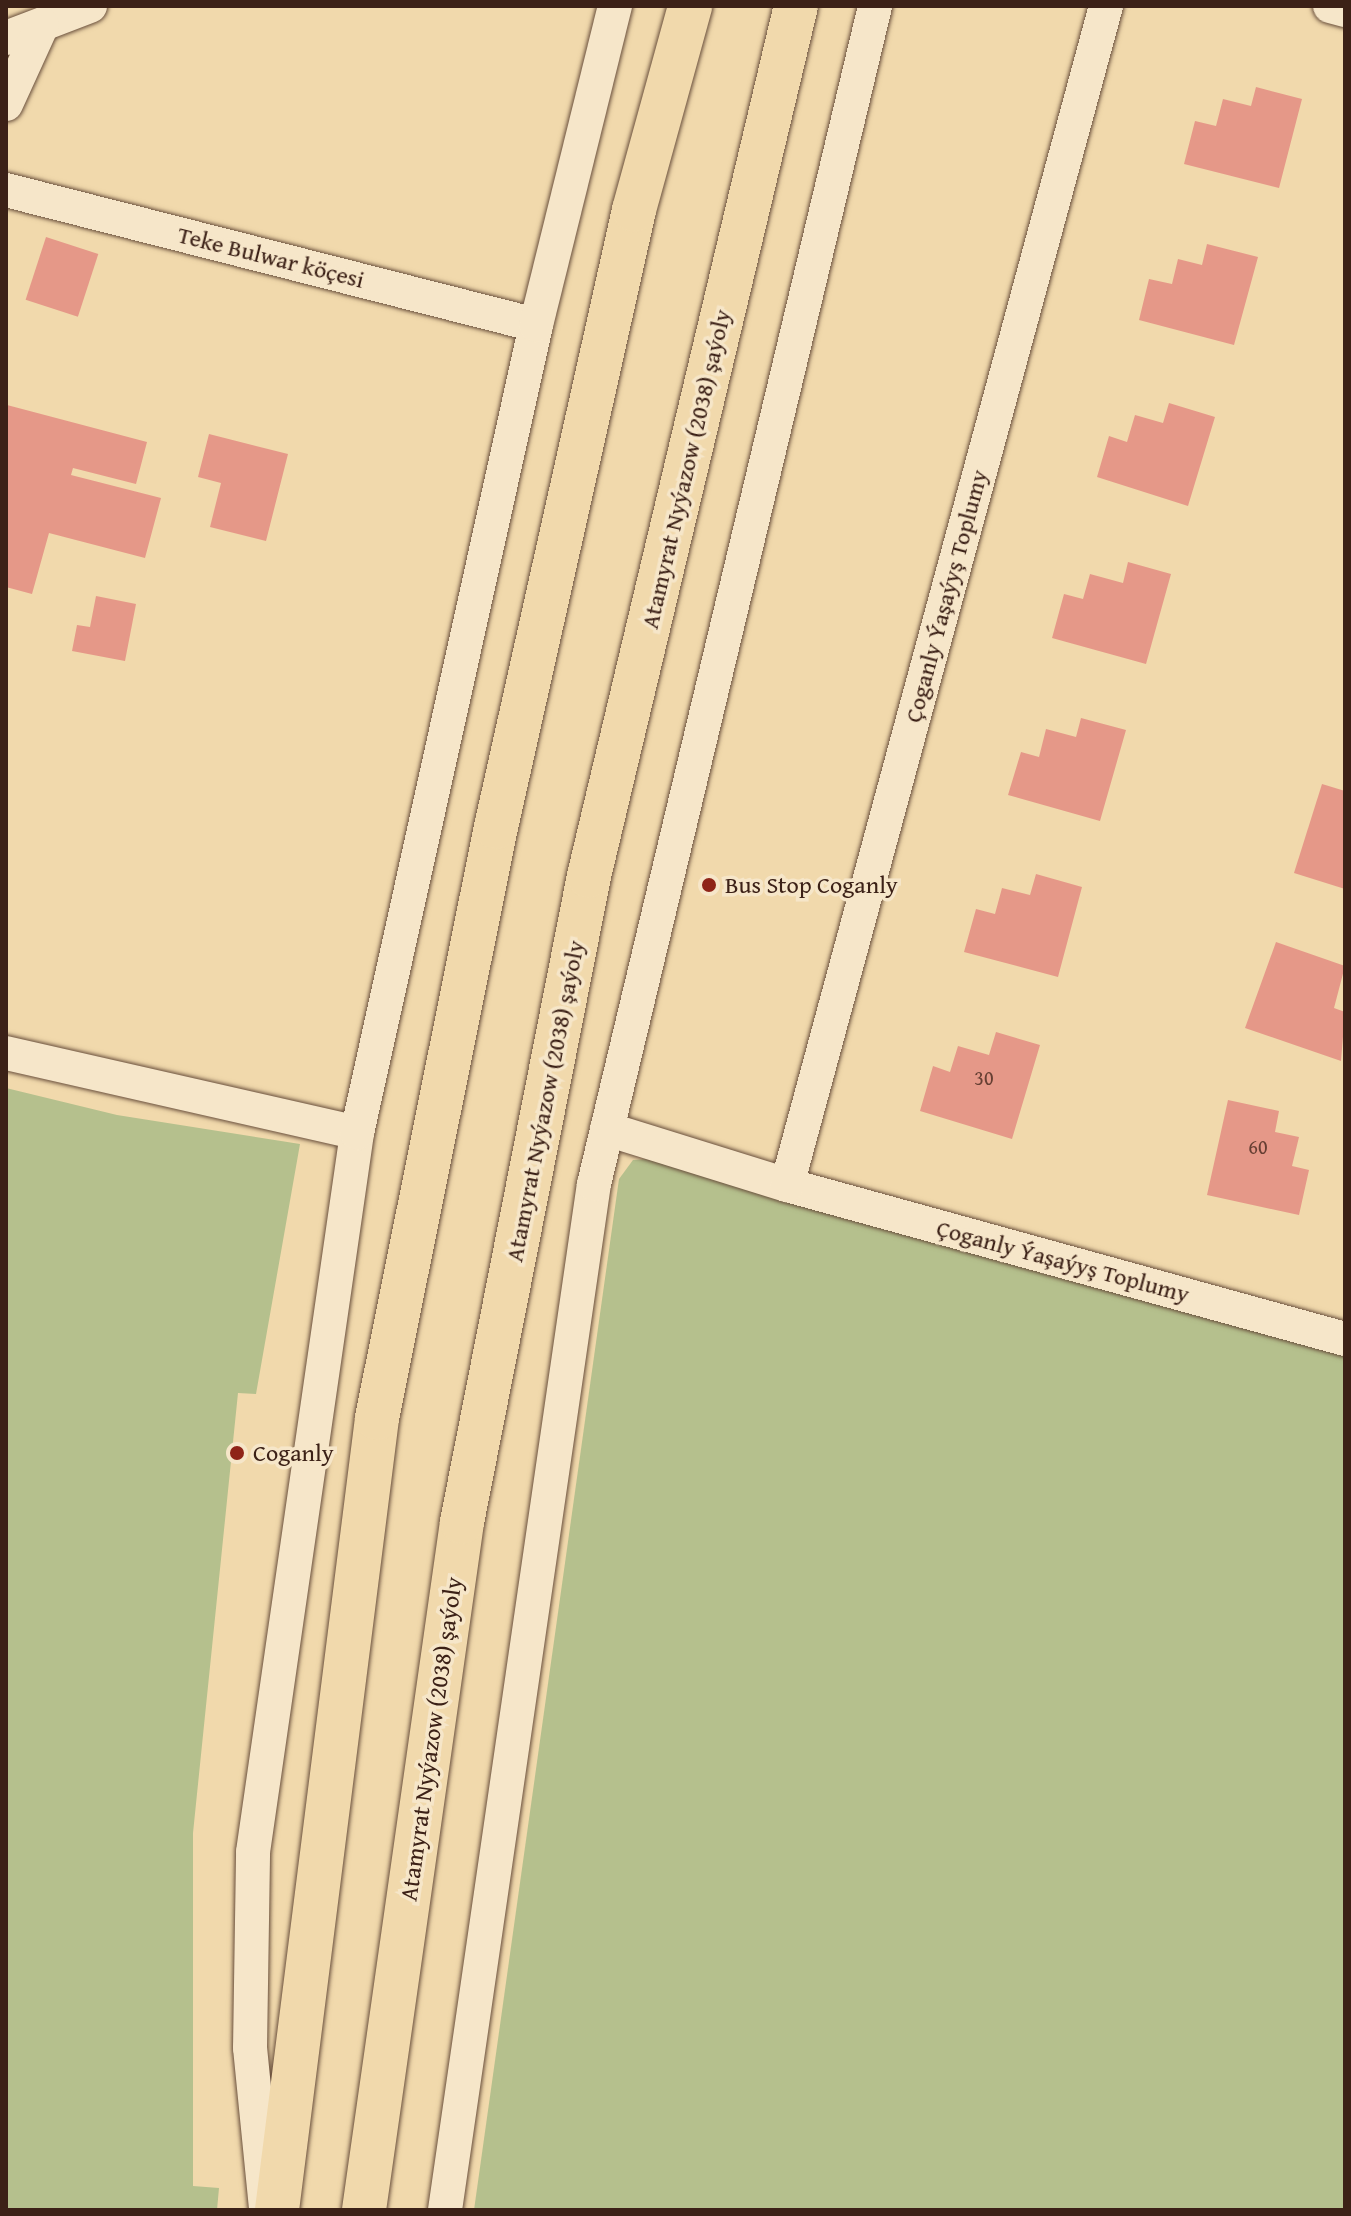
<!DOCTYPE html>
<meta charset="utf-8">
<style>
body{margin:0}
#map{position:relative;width:1351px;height:2216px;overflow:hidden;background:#f1d9ac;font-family:"Gentium Book Plus",serif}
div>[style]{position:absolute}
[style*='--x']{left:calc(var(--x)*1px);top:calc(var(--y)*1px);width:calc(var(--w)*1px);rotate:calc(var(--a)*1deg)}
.green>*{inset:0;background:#b5c08d}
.building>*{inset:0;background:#e59888;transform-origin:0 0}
.roads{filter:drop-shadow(0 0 2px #694f3c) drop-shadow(0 0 2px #694f3c)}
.street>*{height:34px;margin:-17px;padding:0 17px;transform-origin:17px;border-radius:17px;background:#f6e6c9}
.primary>*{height:44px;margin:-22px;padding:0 22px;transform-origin:22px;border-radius:22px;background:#f1d9ac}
.dots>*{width:22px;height:22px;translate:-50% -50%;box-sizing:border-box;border:4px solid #f6e6c9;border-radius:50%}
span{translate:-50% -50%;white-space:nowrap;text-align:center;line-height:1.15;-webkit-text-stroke:7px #f6e6c9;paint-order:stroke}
.number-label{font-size:20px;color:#663f33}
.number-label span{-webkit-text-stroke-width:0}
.street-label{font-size:24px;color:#3c2117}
.poi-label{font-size:24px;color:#3c2117}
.left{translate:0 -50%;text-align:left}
.frame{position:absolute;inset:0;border:8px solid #3c2117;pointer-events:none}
</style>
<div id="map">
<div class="green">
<i style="clip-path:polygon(6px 1088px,117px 1115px,300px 1144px,256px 1394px,238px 1393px,193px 1833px,193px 2186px,219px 2188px,217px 2210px,6px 2210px)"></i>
<i style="clip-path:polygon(662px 1158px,1345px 1349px,1345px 2210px,474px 2210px,619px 1179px,633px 1160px)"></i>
</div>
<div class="building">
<i style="clip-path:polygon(1256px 87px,1302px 99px,1279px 188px,1184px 164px,1195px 121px,1216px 126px,1223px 99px,1251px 106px)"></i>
<i style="left:46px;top:237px;width:55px;height:66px;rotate:18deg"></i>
<i style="clip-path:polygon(1207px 244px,1258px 257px,1234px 345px,1139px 320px,1149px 279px,1172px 284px,1178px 259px,1202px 265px)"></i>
<i style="clip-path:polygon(1169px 403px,1215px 417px,1188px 506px,1097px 477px,1109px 436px,1127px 442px,1135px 415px,1163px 423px)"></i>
<i style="clip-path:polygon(7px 405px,147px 442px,136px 484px,73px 468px,71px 475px,161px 498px,145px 558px,49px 533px,32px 594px,6px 587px)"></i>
<i style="clip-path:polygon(209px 434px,288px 454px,266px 541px,210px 527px,221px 483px,198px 477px)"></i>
<i style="clip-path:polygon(1128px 562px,1171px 574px,1146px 664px,1052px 638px,1064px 594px,1083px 599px,1090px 574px,1123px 583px)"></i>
<i style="clip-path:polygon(96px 596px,136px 604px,125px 661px,72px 651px,77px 625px,90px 627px)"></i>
<i style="clip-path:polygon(1081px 718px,1126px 730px,1100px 821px,1008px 795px,1021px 752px,1039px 757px,1046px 729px,1076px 737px)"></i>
<i style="clip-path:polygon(1322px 784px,1345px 791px,1345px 889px,1294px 873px)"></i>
<i style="clip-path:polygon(1036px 874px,1082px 887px,1058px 977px,964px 952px,976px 909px,995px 914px,1002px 888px,1030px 895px)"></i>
<i style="clip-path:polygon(1276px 942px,1345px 966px,1334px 1008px,1345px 1012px,1341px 1061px,1245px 1028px)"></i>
<i style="clip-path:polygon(996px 1032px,1040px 1045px,1012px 1139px,920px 1111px,933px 1066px,950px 1072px,958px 1046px,989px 1055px)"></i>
<i style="clip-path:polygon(1228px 1100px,1279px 1111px,1275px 1132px,1299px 1137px,1292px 1166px,1309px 1170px,1299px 1215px,1207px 1195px)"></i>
</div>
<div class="roads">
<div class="street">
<i style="--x:1330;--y:6;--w:16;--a:15"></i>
<i style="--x:6;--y:38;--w:90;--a:-20.9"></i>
<i style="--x:6;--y:104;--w:87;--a:-65.5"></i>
<i style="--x:6;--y:190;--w:547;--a:14.29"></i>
<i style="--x:6;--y:1053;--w:360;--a:12.8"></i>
<i style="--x:607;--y:1129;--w:189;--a:17.3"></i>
<i style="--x:787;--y:1185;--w:579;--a:15.43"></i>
<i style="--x:787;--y:1185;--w:1221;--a:-74.86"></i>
<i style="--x:266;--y:2208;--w:161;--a:-95.7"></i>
<i style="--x:250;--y:2048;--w:196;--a:-89.1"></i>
<i style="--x:253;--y:1852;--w:726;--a:-81.77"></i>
<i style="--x:357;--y:1133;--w:828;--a:-77.51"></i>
<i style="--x:536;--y:325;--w:329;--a:-76.1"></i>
<i style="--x:445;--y:2210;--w:1037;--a:-81.74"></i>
<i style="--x:594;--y:1184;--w:1211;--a:-76.58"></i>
</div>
<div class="primary">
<i style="--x:277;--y:2210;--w:798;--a:-82.8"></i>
<i style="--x:377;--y:1418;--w:603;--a:-78.62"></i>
<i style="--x:496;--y:827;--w:632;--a:-77.39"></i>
<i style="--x:634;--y:210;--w:212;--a:-74.6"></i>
<i style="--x:364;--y:2210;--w:695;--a:-81.89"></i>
<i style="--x:462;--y:1522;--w:658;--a:-78.88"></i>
<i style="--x:589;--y:876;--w:894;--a:-76.62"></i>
</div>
</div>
<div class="dots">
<i style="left:709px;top:885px;background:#8f2418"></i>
<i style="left:237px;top:1453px;background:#8f2418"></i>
</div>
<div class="number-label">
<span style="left:984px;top:1077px">30</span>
<span style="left:1258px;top:1146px">60</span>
</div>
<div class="street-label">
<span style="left:271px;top:257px;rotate:14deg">Teke Bulwar köçesi</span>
<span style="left:686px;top:469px;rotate:-77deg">Atamyrat Nyýazow (2038) şaýoly</span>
<span style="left:946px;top:596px;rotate:-75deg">Çoganly Ýaşaýyş Toplumy</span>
<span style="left:545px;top:1101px;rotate:-79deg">Atamyrat Nyýazow (2038) şaýoly</span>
<span style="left:1063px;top:1261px;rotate:15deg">Çoganly Ýaşaýyş Toplumy</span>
<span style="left:431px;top:1739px;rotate:-82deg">Atamyrat Nyýazow (2038) şaýoly</span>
</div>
<div class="poi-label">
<span class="left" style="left:725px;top:885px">Bus Stop Coganly</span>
<span class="left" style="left:253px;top:1453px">Coganly</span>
</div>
<div class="frame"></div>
</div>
